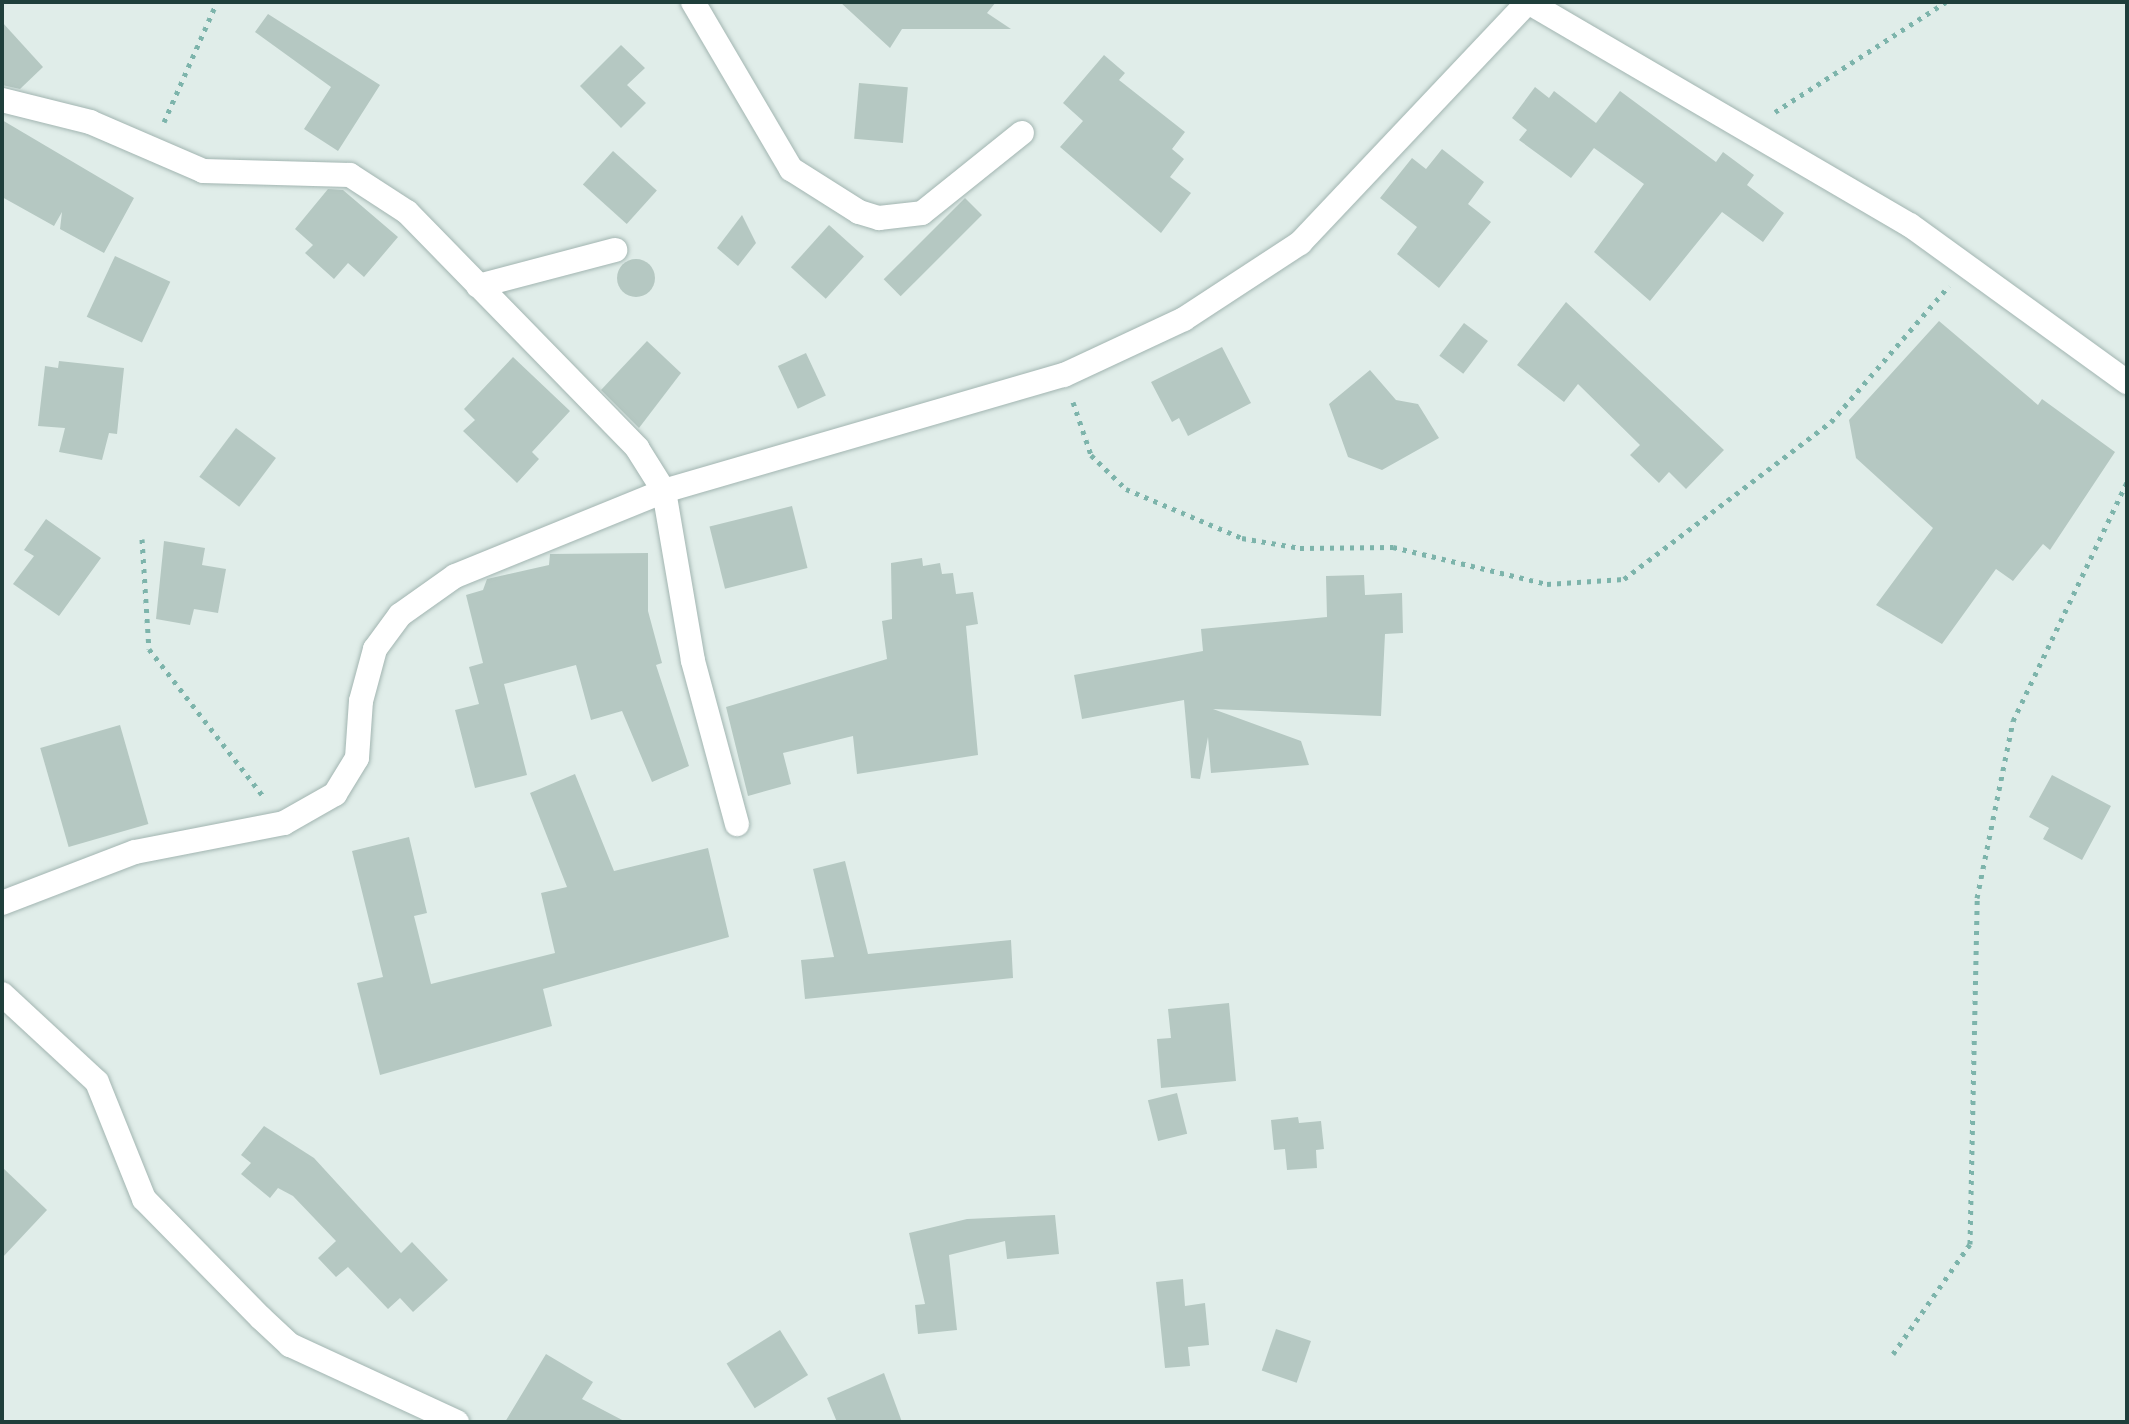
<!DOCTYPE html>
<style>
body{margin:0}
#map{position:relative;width:2129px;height:1424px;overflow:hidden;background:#e0ede9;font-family:"Roboto Condensed",sans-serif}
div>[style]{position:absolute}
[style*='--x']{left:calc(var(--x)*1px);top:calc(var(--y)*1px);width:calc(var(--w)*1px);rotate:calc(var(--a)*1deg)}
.building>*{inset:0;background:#b5c8c2;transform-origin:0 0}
.round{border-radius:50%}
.path>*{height:5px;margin-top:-2.5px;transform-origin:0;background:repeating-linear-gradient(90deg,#7db4ab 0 4px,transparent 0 10px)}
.roads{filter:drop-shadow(0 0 2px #a2b5b1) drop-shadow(0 0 2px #a2b5b1)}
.minor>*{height:24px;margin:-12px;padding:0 12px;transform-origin:12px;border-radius:12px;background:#fff}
span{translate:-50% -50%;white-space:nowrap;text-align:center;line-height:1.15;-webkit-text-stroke:6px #f1f9f6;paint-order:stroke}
.frame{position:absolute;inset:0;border:4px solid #1f3f3b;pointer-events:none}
</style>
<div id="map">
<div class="building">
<i style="clip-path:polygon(840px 2px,996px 2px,987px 13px,1011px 29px,902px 29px,890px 48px)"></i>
<i style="clip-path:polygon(268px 14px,380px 85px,338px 151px,304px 129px,331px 87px,255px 32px)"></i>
<i style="clip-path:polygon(2px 22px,43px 67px,20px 89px,2px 85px)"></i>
<i style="clip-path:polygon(621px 45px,645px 68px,627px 85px,646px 103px,621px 128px,580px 86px)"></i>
<i style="clip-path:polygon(1104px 55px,1125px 73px,1119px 80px,1185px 132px,1172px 149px,1184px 159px,1170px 177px,1191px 193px,1161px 233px,1060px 147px,1083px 121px,1063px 103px)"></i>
<i style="left:859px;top:83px;width:49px;height:56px;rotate:5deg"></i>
<i style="clip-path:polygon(1535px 87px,1549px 98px,1554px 91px,1596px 123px,1620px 91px,1716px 162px,1723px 152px,1754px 175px,1747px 185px,1784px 213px,1763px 242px,1722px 212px,1650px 301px,1594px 252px,1644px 184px,1594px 148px,1571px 178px,1519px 140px,1527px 130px,1512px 118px)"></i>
<i style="clip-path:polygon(2px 120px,134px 198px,104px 253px,60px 229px,62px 212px,54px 226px,2px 197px)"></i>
<i style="clip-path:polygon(1442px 149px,1484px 182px,1468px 204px,1491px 222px,1439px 288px,1397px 254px,1417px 227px,1380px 198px,1412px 158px,1426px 169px)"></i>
<i style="left:613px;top:151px;width:59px;height:45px;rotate:42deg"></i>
<i style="clip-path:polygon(328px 189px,343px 190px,398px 237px,364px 277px,348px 263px,334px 279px,305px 253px,313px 245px,295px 229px)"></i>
<i style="left:965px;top:198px;width:24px;height:115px;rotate:45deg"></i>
<i style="clip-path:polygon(742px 215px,756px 243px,738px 266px,717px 248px)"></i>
<i style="left:829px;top:225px;width:47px;height:57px;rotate:42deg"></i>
<i style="left:115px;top:256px;width:61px;height:67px;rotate:25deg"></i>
<i class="round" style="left:617px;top:259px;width:38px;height:38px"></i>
<i style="clip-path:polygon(1566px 302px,1724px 450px,1686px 489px,1669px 472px,1659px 483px,1630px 455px,1640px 445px,1578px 384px,1564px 402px,1517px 365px)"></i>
<i style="clip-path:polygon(1939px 321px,2038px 405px,2042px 399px,2115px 452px,2050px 550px,2043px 544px,2013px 581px,1996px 569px,1942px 644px,1876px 605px,1933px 528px,1856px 458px,1849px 420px)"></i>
<i style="left:1464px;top:323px;width:30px;height:41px;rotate:37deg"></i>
<i style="clip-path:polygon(647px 341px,681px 373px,639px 428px,601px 390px)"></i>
<i style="clip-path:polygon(1222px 347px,1251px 403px,1188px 436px,1179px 418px,1172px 422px,1151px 382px)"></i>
<i style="left:806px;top:353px;width:47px;height:31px;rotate:65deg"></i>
<i style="clip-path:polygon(513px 357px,570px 411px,532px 452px,539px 459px,517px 483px,463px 431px,475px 420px,464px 409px)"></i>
<i style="clip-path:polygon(59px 361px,124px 368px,117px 434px,109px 433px,102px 460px,59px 452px,65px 428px,38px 426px,45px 366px,58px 368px)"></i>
<i style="clip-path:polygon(1370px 370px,1396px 400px,1418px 404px,1439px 438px,1382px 470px,1348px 457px,1329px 404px)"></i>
<i style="left:236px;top:428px;width:50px;height:61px;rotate:37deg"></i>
<i style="left:792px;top:506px;width:64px;height:85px;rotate:76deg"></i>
<i style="clip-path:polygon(46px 519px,101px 558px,59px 616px,13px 584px,34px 556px,24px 550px)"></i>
<i style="clip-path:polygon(164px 541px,205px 548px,202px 565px,226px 569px,218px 613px,194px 609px,190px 625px,156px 619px)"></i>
<i style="clip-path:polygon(648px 553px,648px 611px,662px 663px,656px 665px,689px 766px,652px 782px,622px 711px,591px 720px,576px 665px,504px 684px,527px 775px,475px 788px,455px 710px,479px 704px,469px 667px,483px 663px,466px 595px,483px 590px,487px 579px,549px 565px,550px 554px)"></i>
<i style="clip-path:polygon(922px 558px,923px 566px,940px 563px,942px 574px,953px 573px,956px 594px,973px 592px,978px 624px,966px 626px,978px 755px,857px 774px,853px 736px,783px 753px,791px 784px,748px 796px,726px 707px,887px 659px,882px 621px,892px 619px,891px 563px)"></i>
<i style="clip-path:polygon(1364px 575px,1365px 595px,1402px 593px,1403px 633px,1385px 634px,1381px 716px,1213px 709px,1301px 741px,1309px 765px,1211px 773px,1208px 737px,1200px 779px,1191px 778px,1184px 700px,1082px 719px,1074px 675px,1203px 651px,1201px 629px,1327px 617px,1326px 576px)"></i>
<i style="left:120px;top:725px;width:103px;height:83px;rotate:74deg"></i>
<i style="clip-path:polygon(575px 774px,614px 871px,708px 848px,729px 937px,543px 989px,552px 1026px,380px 1075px,357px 983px,383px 977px,352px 851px,409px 837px,427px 913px,414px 916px,431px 984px,555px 953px,541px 893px,567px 887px,530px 793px)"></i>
<i style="clip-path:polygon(2052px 775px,2111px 806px,2082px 860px,2043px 839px,2049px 828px,2029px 817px)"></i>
<i style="clip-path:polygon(845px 861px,868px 954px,1011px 940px,1013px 978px,805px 999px,801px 960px,834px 957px,813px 869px)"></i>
<i style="clip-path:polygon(1229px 1003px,1236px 1081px,1161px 1088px,1157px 1039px,1171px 1038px,1168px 1009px)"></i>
<i style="left:1177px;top:1093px;width:42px;height:30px;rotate:76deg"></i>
<i style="clip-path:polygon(1298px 1117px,1299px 1123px,1321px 1121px,1324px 1149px,1316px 1150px,1317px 1168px,1287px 1170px,1285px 1149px,1274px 1150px,1271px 1120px)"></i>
<i style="clip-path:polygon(264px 1126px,314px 1158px,401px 1253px,412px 1242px,448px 1280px,413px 1312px,400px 1298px,388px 1309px,348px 1267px,336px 1277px,318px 1258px,336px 1241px,293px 1196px,278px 1188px,270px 1198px,241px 1174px,251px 1163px,241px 1155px)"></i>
<i style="clip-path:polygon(2px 1167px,47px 1210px,2px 1258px)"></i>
<i style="clip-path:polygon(1055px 1215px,1059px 1254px,1007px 1259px,1005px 1241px,949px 1255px,957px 1330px,918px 1334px,915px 1305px,925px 1304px,909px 1233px,967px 1219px)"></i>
<i style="clip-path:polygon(1183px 1279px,1185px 1306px,1205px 1303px,1209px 1345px,1188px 1347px,1190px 1366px,1165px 1368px,1156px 1282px)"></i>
<i style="left:1276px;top:1329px;width:37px;height:44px;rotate:19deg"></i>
<i style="left:780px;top:1330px;width:53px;height:63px;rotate:58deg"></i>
<i style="clip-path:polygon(546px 1354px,593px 1382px,582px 1399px,626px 1422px,505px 1422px)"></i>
<i style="clip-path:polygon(884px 1373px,902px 1422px,837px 1422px,827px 1398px)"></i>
</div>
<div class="path">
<i style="--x:1775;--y:112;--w:203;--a:-32.8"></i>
<i style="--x:164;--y:122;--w:131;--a:-66.2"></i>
<i style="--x:1073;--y:402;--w:56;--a:71.2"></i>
<i style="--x:1091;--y:455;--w:49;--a:44.2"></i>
<i style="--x:1126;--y:489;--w:126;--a:22.9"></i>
<i style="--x:1242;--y:538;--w:59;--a:9.8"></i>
<i style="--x:1300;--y:548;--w:93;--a:-0.6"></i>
<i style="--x:1393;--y:547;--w:158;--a:13.5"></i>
<i style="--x:1547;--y:584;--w:77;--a:-3.7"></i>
<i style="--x:1624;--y:579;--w:260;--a:-37.2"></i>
<i style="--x:1831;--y:422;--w:180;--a:-49.1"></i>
<i style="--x:142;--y:539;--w:110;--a:86.4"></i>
<i style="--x:149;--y:649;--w:187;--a:52.2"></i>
<i style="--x:1893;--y:1354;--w:134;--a:-55"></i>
<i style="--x:1970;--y:1244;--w:346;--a:-88.8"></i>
<i style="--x:1977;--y:898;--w:181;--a:-78.5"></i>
<i style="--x:2013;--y:721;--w:265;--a:-64.5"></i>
</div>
<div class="roads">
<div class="minor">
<i style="--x:693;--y:2;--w:194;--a:59.6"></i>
<i style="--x:791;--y:169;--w:80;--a:32.3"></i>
<i style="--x:859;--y:212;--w:21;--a:17"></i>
<i style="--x:879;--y:218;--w:43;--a:-6.6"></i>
<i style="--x:922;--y:213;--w:128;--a:-38.7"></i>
<i style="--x:1528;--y:2;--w:442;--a:30.3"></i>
<i style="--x:1910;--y:225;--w:268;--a:35.9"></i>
<i style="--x:2;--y:100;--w:91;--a:14"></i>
<i style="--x:90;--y:122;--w:123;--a:23.4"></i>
<i style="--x:203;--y:171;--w:147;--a:1.6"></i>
<i style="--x:350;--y:175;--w:68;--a:33"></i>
<i style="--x:407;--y:212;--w:330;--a:45.7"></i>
<i style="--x:637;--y:448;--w:51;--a:57.9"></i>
<i style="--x:664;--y:491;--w:172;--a:80.3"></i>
<i style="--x:693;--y:661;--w:169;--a:74.9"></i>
<i style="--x:478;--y:286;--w:142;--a:-14.7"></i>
<i style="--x:2;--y:903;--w:142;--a:-21"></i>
<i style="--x:135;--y:852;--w:152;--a:-11"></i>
<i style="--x:284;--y:823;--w:59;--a:-29.6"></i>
<i style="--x:335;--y:794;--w:42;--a:-58.6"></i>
<i style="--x:357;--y:758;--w:57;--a:-86"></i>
<i style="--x:361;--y:701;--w:54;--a:-74.9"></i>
<i style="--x:375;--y:649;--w:42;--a:-53.7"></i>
<i style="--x:400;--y:615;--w:67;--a:-35.3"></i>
<i style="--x:455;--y:576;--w:226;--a:-22.1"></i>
<i style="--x:664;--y:491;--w:416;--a:-16.2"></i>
<i style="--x:1064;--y:375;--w:132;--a:-25"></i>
<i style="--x:1184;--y:319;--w:139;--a:-33.2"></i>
<i style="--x:1300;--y:243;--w:332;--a:-46.6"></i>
<i style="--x:2;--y:994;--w:129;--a:42.8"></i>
<i style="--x:97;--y:1082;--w:126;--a:68.1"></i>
<i style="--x:144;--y:1199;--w:167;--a:45.5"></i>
<i style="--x:261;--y:1318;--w:40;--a:43"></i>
<i style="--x:290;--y:1345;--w:184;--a:24.8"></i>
</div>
</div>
<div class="frame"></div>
</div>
